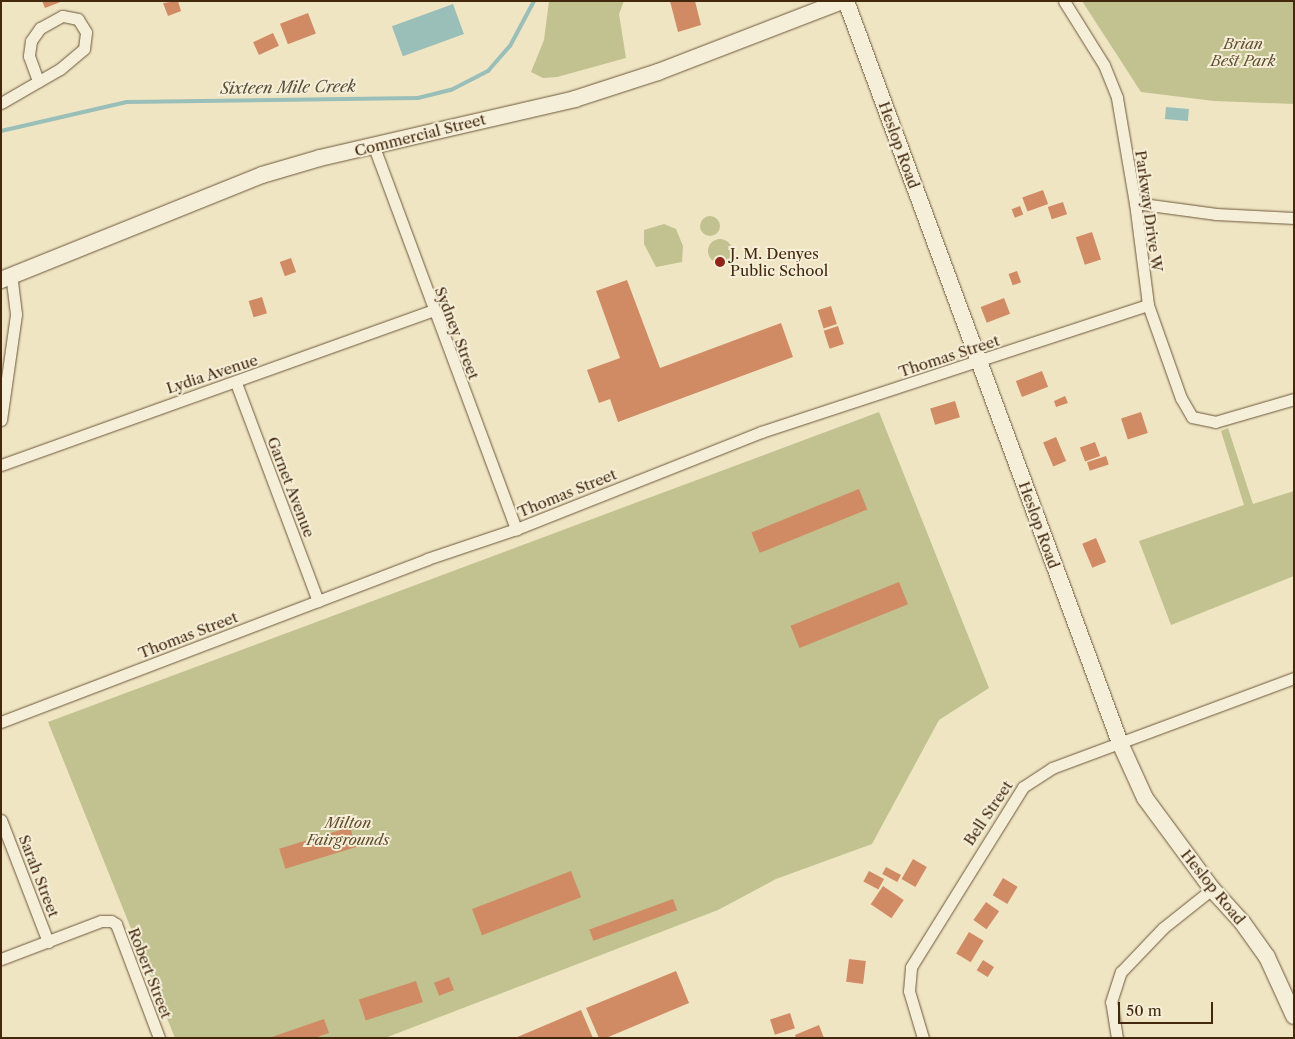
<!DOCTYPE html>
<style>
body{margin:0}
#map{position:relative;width:1295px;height:1039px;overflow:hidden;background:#efe5c3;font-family:"Libre Caslon Text",serif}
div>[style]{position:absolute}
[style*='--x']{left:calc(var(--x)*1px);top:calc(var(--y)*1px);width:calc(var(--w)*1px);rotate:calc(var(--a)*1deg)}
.green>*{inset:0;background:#c1c28f}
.round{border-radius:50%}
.water>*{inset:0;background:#9abeb8;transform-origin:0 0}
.stream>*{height:4px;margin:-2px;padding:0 2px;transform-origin:2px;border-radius:2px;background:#9abeb8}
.building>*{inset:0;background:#d08b65;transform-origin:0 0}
.roads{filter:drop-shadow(0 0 1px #6e573a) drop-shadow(0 0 1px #6e573a)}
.street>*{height:11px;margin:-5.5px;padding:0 5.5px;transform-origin:5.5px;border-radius:5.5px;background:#f5eed8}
.secondary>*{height:16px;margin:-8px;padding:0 8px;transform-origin:8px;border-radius:8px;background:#f5eed8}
.dots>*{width:14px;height:14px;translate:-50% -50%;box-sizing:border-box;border:2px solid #f5eed8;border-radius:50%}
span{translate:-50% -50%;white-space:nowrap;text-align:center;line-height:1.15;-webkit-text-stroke:4px #f5eed8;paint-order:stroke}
.park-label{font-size:15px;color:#624e2e;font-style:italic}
.street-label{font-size:15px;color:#43280d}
.poi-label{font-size:15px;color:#43280d}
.left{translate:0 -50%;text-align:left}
.water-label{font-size:16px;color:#594e38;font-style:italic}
.frame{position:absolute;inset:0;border:2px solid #43280d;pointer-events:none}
.scale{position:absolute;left:1118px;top:1002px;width:95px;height:22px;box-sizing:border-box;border:2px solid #43280d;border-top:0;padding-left:6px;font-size:15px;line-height:18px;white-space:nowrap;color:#43280d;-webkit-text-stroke:4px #f5eed8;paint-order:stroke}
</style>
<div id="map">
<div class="green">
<i style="clip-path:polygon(549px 1px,624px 1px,619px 14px,626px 58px,557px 77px,543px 78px,531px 72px,544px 40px)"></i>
<i style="clip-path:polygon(1082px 1px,1294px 1px,1294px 104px,1214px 101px,1141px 92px)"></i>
<i class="round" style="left:700px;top:216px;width:20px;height:20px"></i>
<i style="clip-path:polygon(664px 224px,676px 229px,683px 246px,682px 262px,656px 267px,644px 244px,644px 230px)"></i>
<i class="round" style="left:708px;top:239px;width:24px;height:24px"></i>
<i style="clip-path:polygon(879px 412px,989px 688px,939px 720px,872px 844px,776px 879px,718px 910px,385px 1038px,175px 1038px,48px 722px)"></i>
<i style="clip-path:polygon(1228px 428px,1253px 504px,1294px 491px,1294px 576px,1171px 625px,1139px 541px,1244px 505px,1221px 431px)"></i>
</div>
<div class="water">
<i style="left:453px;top:4px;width:32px;height:65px;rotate:70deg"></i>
<i style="left:1166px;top:107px;width:23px;height:12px;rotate:5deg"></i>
</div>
<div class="stream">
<i style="--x:1;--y:131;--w:129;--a:-13"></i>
<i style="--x:127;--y:102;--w:291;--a:-0.8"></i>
<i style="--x:418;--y:98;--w:34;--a:-14"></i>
<i style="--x:451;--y:90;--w:42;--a:-27.2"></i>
<i style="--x:488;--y:71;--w:33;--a:-49"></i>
<i style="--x:510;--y:46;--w:51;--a:-61.9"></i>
</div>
<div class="building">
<i style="clip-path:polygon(42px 1px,63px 1px,45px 8px)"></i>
<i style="clip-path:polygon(178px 1px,181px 11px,168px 16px,163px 3px)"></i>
<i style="clip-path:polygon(670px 1px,695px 1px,701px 25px,678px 32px)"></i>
<i style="left:308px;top:13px;width:22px;height:30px;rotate:69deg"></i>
<i style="left:273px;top:33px;width:14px;height:22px;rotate:65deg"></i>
<i style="left:1043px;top:190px;width:15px;height:22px;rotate:70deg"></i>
<i style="left:1063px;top:202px;width:13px;height:16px;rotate:72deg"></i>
<i style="left:1020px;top:206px;width:9px;height:9px;rotate:69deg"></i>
<i style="left:1092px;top:232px;width:29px;height:17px;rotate:72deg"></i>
<i style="left:291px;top:258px;width:15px;height:12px;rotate:70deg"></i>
<i style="left:1017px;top:271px;width:12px;height:9px;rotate:70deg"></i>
<i style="clip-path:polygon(627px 280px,660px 368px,781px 323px,793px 357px,618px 422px,610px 399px,599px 403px,587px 370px,620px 358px,596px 291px)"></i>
<i style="left:262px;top:297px;width:17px;height:14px;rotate:73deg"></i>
<i style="left:1004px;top:298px;width:17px;height:25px;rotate:69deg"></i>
<i style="left:831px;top:306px;width:19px;height:14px;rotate:72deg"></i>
<i style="left:838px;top:326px;width:19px;height:15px;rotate:72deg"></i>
<i style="left:1042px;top:371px;width:17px;height:28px;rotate:69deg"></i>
<i style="clip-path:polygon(1065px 396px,1068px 403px,1056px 407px,1054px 401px)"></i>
<i style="left:955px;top:401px;width:17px;height:26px;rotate:73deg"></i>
<i style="left:1141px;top:412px;width:22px;height:21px;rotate:72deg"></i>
<i style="left:1056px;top:437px;width:26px;height:14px;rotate:67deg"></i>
<i style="left:1095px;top:442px;width:15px;height:16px;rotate:70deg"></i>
<i style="left:1106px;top:456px;width:9px;height:20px;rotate:72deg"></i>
<i style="left:859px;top:489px;width:22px;height:116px;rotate:68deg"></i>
<i style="left:1096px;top:538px;width:26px;height:15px;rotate:67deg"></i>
<i style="left:899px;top:582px;width:24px;height:117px;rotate:68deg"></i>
<i style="left:350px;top:827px;width:21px;height:74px;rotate:73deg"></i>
<i style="left:913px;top:859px;width:16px;height:23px;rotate:30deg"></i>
<i style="left:886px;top:867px;width:17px;height:8px;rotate:28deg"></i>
<i style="left:571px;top:871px;width:28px;height:106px;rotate:69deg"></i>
<i style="left:869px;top:871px;width:17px;height:12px;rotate:28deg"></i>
<i style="left:1003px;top:878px;width:17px;height:20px;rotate:31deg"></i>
<i style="left:883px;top:886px;width:25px;height:22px;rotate:34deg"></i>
<i style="left:673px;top:899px;width:12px;height:89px;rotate:70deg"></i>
<i style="left:986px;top:902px;width:16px;height:22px;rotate:35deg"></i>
<i style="left:969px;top:932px;width:17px;height:25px;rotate:31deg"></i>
<i style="left:849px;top:959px;width:17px;height:23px;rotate:7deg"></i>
<i style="left:983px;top:960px;width:13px;height:12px;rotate:32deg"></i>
<i style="clip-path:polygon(676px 971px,689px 1003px,606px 1038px,599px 1038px,586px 1008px)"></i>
<i style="left:449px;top:977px;width:14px;height:16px;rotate:69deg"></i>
<i style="left:416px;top:981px;width:22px;height:60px;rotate:72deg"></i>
<i style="clip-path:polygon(581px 1010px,593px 1038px,515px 1038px)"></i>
<i style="left:790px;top:1013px;width:16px;height:21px;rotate:72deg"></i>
<i style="clip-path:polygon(324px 1019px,329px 1033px,314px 1038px,269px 1038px)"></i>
<i style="clip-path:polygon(819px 1025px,824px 1038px,796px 1038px,795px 1035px)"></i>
</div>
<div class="roads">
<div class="street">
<i style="--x:1064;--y:1;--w:75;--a:58"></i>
<i style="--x:1104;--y:65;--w:35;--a:68"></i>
<i style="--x:1117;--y:98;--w:107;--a:80.3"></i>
<i style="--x:1135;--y:203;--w:103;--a:82.7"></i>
<i style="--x:1148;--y:305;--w:99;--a:70.5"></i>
<i style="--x:1181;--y:398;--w:22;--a:60"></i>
<i style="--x:1192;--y:417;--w:24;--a:12"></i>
<i style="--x:1215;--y:422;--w:82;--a:-16.2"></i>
<i style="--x:1;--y:103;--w:68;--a:-30"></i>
<i style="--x:60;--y:69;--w:31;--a:-40"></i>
<i style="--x:84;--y:49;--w:17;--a:-83"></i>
<i style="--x:86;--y:32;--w:15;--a:-122"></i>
<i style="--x:78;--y:19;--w:16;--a:-169"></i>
<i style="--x:62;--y:16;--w:25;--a:151"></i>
<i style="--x:40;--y:28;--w:16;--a:125"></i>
<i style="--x:31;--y:41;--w:15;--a:98"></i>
<i style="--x:29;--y:56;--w:27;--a:70"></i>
<i style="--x:374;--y:147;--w:408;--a:69.6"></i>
<i style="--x:1135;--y:203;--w:82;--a:7.7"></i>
<i style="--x:1216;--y:214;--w:78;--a:2.9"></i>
<i style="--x:236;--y:383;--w:233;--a:69.4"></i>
<i style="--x:1;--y:420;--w:107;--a:-81.9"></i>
<i style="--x:16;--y:314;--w:38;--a:-97"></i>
<i style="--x:1;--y:465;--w:458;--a:-19.7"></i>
<i style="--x:1;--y:722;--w:456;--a:-20.9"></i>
<i style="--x:427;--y:559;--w:94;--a:-18.6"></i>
<i style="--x:516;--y:529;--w:264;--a:-21.6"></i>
<i style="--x:761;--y:432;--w:407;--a:-18.2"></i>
<i style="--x:1;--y:820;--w:131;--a:68.9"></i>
<i style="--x:1;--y:959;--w:107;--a:-20.8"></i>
<i style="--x:101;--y:921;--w:10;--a:0"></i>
<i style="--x:111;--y:921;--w:6;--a:31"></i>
<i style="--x:116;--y:924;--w:122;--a:69.3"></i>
<i style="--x:923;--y:1038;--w:49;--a:-106.6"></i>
<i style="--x:909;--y:991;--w:24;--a:-85"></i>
<i style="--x:911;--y:967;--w:212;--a:-58.1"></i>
<i style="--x:1023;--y:787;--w:35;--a:-33"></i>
<i style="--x:1052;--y:768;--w:258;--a:-20.4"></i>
<i style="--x:1117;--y:1038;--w:36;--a:-99"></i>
<i style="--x:1111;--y:1002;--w:32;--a:-72"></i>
<i style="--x:1121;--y:972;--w:61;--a:-46.3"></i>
<i style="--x:1163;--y:928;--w:63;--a:-38.5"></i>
</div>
<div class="secondary">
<i style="--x:846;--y:1;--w:791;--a:69.73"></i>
<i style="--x:1120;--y:743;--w:60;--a:65.6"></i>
<i style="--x:1145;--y:798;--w:113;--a:53.6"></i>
<i style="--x:1212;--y:889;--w:45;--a:47.7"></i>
<i style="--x:1242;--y:922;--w:43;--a:54.5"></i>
<i style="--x:1267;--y:957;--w:65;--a:65.4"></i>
<i style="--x:1;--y:280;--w:281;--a:-21.9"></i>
<i style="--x:262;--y:175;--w:60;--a:-16.3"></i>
<i style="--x:320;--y:158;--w:262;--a:-13"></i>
<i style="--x:575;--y:99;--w:87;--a:-18"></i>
<i style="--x:658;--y:72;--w:197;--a:-21.1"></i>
</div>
</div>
<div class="dots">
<i style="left:720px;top:262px;background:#8f2418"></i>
</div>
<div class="park-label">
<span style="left:1243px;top:52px">Brian<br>Best Park</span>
<span style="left:348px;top:831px">Milton<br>Fairgrounds</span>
</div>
<div class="street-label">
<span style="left:420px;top:135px;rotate:-14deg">Commercial Street</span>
<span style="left:899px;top:145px;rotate:70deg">Heslop Road</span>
<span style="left:1149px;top:211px;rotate:82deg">Parkway Drive W</span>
<span style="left:457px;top:333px;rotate:69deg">Sydney Street</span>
<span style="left:949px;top:356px;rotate:-18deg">Thomas Street</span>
<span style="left:212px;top:374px;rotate:-18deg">Lydia Avenue</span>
<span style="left:291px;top:487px;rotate:69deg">Garnet Avenue</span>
<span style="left:567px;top:493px;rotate:-22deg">Thomas Street</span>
<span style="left:1039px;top:525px;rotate:70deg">Heslop Road</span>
<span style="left:188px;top:635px;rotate:-21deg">Thomas Street</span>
<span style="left:988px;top:813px;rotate:-56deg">Bell Street</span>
<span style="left:39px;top:876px;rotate:69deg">Sarah Street</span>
<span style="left:1213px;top:887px;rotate:51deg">Heslop Road</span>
<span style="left:150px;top:973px;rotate:69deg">Robert Street</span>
</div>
<div class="poi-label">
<span class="left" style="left:730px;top:262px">J. M. Denyes<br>Public School</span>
</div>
<div class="water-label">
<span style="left:288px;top:87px;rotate:-1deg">Sixteen Mile Creek</span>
</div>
<div class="frame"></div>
<div class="scale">50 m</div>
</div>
